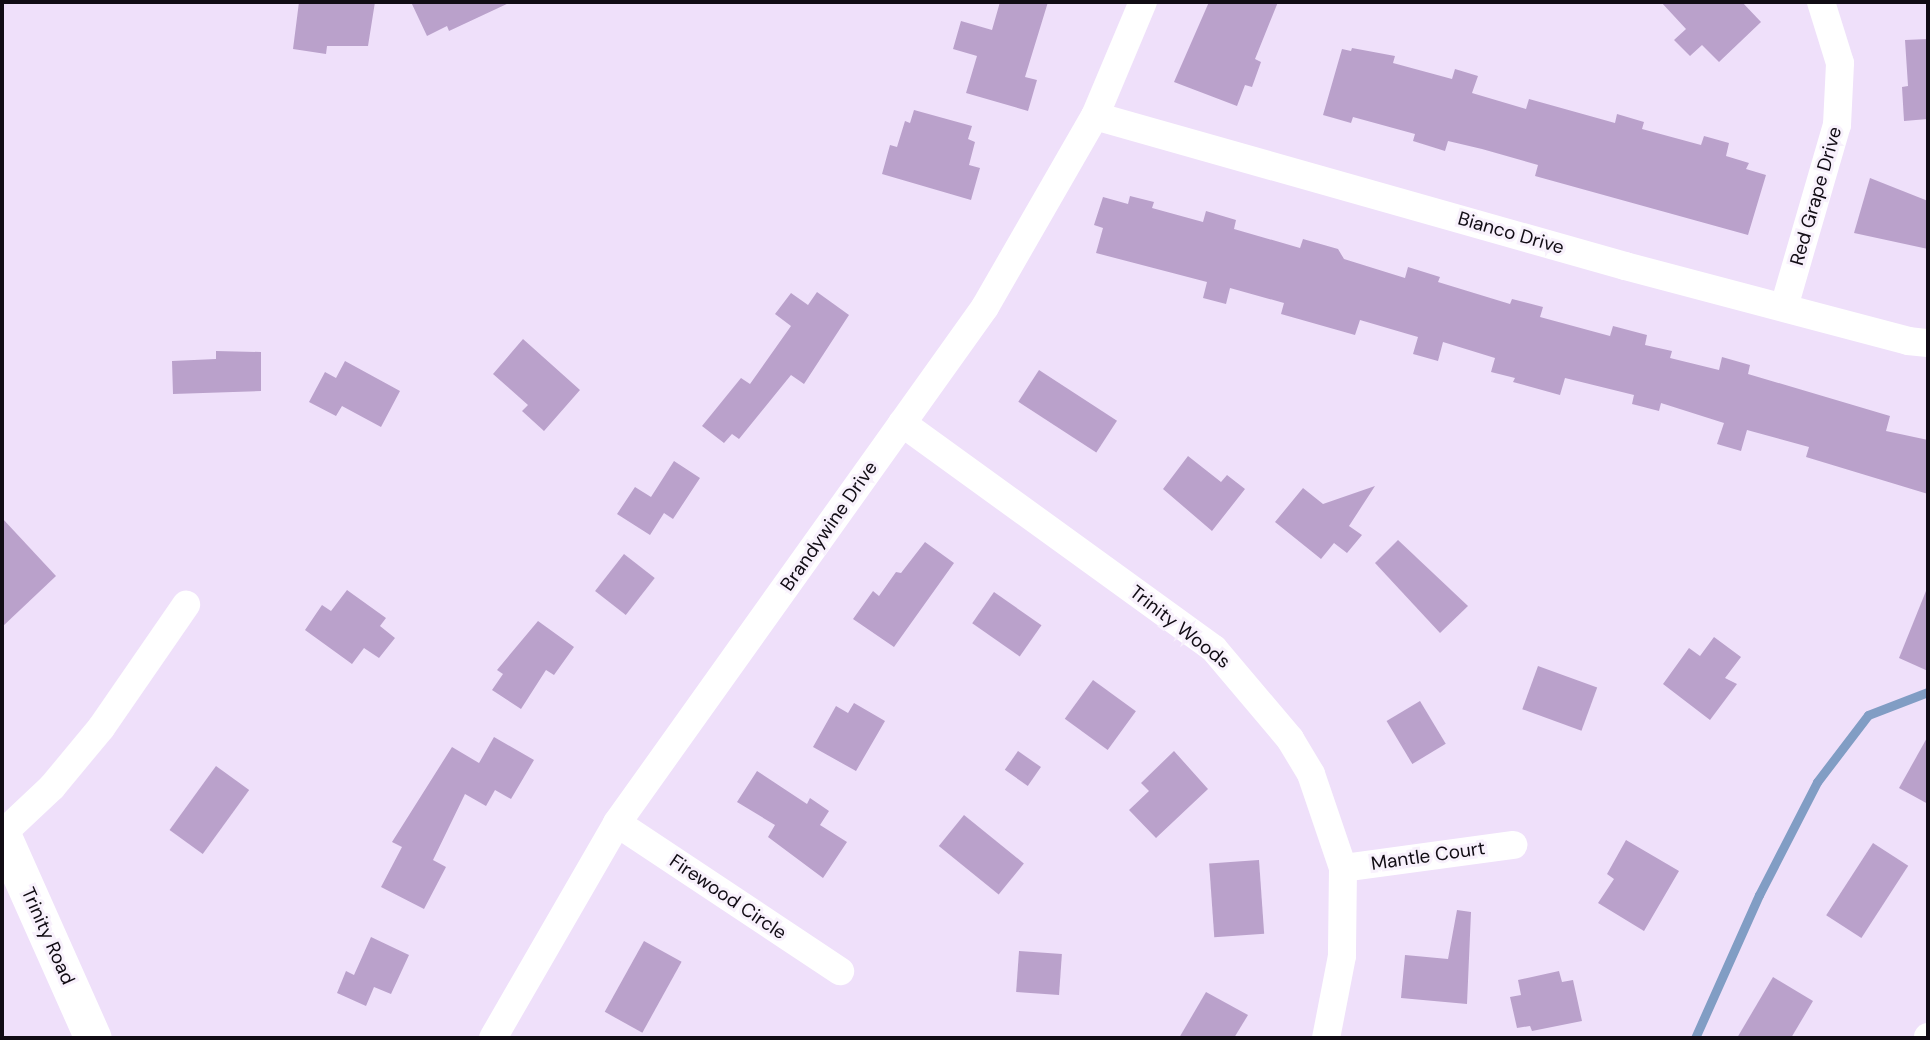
<!DOCTYPE html>
<style>
body{margin:0}
#map{position:relative;width:1930px;height:1040px;overflow:hidden;background:#efe0fa;font-family:"DM Sans",sans-serif}
div>[style]{position:absolute}
[style*='--x']{left:calc(var(--x)*1px);top:calc(var(--y)*1px);width:calc(var(--w)*1px);rotate:calc(var(--a)*1deg)}
.stream>*{height:9px;margin:-4.5px;padding:0 4.5px;transform-origin:4.5px;border-radius:4.5px;background:#819dc4}
.building>*{inset:0;background:#baa1cb;transform-origin:0 0}
.minor>*{height:28px;margin:-14px;padding:0 14px;transform-origin:14px;border-radius:14px;background:#fff}
.major>*{height:37px;margin:-18.5px;padding:0 18.5px;transform-origin:18.5px;border-radius:18.5px;background:#fff}
span{translate:-50% -50%;white-space:nowrap;text-align:center;line-height:1.15;-webkit-text-stroke:6px #f8f1fc;paint-order:stroke}
.street-label{font-size:19px;color:#110c14}
.frame{position:absolute;inset:0;border:4px solid #110c14;pointer-events:none}
</style>
<div id="map">
<div class="stream">
<i style="--x:1695;--y:1038;--w:157;--a:-65.9"></i>
<i style="--x:1759;--y:895;--w:127;--a:-62.8"></i>
<i style="--x:1817;--y:782;--w:84;--a:-52.7"></i>
<i style="--x:1868;--y:715;--w:64;--a:-21"></i>
</div>
<div class="building">
<i style="clip-path:polygon(299px 2px,375px 2px,368px 46px,327px 46px,326px 54px,293px 49px)"></i>
<i style="clip-path:polygon(411px 2px,511px 2px,449px 31px,447px 26px,427px 36px)"></i>
<i style="clip-path:polygon(1000px 2px,1048px 2px,1025px 77px,1037px 80px,1028px 111px,966px 93px,977px 56px,953px 49px,961px 21px,992px 30px)"></i>
<i style="clip-path:polygon(1209px 2px,1278px 2px,1255px 59px,1261px 62px,1252px 87px,1245px 85px,1237px 106px,1174px 82px)"></i>
<i style="clip-path:polygon(1661px 2px,1742px 2px,1761px 22px,1719px 62px,1702px 45px,1690px 56px,1674px 40px,1686px 29px)"></i>
<i style="clip-path:polygon(1928px 39px,1928px 119px,1904px 121px,1902px 87px,1908px 86px,1905px 40px)"></i>
<i style="clip-path:polygon(1352px 48px,1395px 56px,1393px 63px,1452px 79px,1455px 69px,1478px 76px,1472px 93px,1526px 109px,1529px 99px,1615px 123px,1617px 114px,1644px 122px,1642px 129px,1701px 145px,1704px 136px,1729px 143px,1726px 156px,1749px 163px,1746px 169px,1766px 175px,1748px 235px,1535px 176px,1538px 165px,1482px 149px,1448px 141px,1445px 151px,1413px 141px,1415px 134px,1353px 117px,1351px 123px,1323px 115px,1342px 49px,1351px 51px)"></i>
<i style="clip-path:polygon(914px 110px,972px 126px,968px 139px,975px 142px,969px 165px,980px 168px,971px 200px,882px 174px,890px 145px,897px 147px,905px 121px,910px 123px)"></i>
<i style="clip-path:polygon(1870px 178px,1928px 201px,1928px 249px,1854px 233px)"></i>
<i style="clip-path:polygon(1130px 196px,1154px 202px,1152px 208px,1203px 222px,1206px 211px,1236px 220px,1234px 229px,1300px 248px,1303px 239px,1338px 249px,1344px 259px,1405px 278px,1408px 267px,1440px 277px,1438px 282px,1510px 304px,1512px 299px,1543px 307px,1540px 317px,1610px 336px,1613px 326px,1647px 335px,1645px 345px,1672px 351px,1670px 358px,1719px 370px,1722px 357px,1750px 365px,1748px 374px,1890px 416px,1886px 431px,1928px 440px,1928px 494px,1806px 457px,1809px 447px,1747px 430px,1741px 451px,1717px 444px,1724px 423px,1661px 403px,1659px 411px,1632px 404px,1634px 395px,1565px 378px,1560px 395px,1513px 382px,1515px 378px,1491px 372px,1495px 358px,1443px 342px,1438px 361px,1413px 354px,1418px 337px,1360px 320px,1355px 335px,1281px 314px,1284px 303px,1230px 288px,1226px 304px,1203px 298px,1207px 282px,1096px 253px,1103px 228px,1094px 225px,1103px 197px,1128px 204px)"></i>
<i style="clip-path:polygon(817px 292px,849px 315px,804px 384px,791px 375px,739px 439px,732px 434px,724px 443px,702px 426px,741px 378px,750px 384px,791px 326px,775px 314px,791px 293px,808px 305px)"></i>
<i style="clip-path:polygon(523px 339px,580px 390px,544px 431px,522px 411px,528px 405px,493px 374px)"></i>
<i style="clip-path:polygon(216px 351px,261px 352px,261px 391px,173px 394px,172px 361px,216px 359px)"></i>
<i style="clip-path:polygon(345px 361px,400px 391px,381px 427px,342px 406px,336px 416px,309px 402px,325px 372px,336px 378px)"></i>
<i style="left:1039px;top:370px;width:93px;height:38px;rotate:33deg"></i>
<i style="clip-path:polygon(1188px 456px,1221px 482px,1227px 475px,1245px 489px,1212px 531px,1163px 489px)"></i>
<i style="clip-path:polygon(674px 461px,700px 478px,673px 519px,664px 513px,650px 535px,617px 514px,635px 487px,651px 497px)"></i>
<i style="clip-path:polygon(1375px 486px,1349px 526px,1362px 535px,1347px 553px,1334px 543px,1321px 559px,1275px 522px,1303px 488px,1323px 504px)"></i>
<i style="clip-path:polygon(2px 518px,56px 576px,2px 627px)"></i>
<i style="clip-path:polygon(1398px 540px,1468px 606px,1440px 633px,1375px 563px)"></i>
<i style="clip-path:polygon(925px 542px,954px 563px,894px 647px,853px 619px,873px 591px,879px 596px,896px 572px,901px 573px)"></i>
<i style="left:624px;top:554px;width:39px;height:47px;rotate:38deg"></i>
<i style="clip-path:polygon(1928px 586px,1928px 671px,1899px 658px)"></i>
<i style="clip-path:polygon(347px 590px,386px 618px,380px 626px,395px 638px,379px 658px,364px 648px,352px 664px,305px 630px,322px 605px,331px 611px)"></i>
<i style="left:994px;top:592px;width:58px;height:38px;rotate:35deg"></i>
<i style="clip-path:polygon(538px 621px,574px 647px,554px 675px,546px 670px,521px 709px,492px 690px,503px 674px,497px 670px)"></i>
<i style="clip-path:polygon(1714px 637px,1741px 657px,1725px 678px,1737px 684px,1710px 720px,1663px 684px,1689px 648px,1700px 656px)"></i>
<i style="left:1538px;top:666px;width:63px;height:46px;rotate:20deg"></i>
<i style="left:1093px;top:680px;width:53px;height:48px;rotate:36deg"></i>
<i style="left:1420px;top:701px;width:50px;height:39px;rotate:59deg"></i>
<i style="clip-path:polygon(854px 703px,885px 721px,856px 771px,813px 747px,836px 706px,848px 713px)"></i>
<i style="clip-path:polygon(1928px 736px,1928px 804px,1899px 788px)"></i>
<i style="clip-path:polygon(494px 737px,534px 760px,511px 799px,495px 790px,486px 806px,465px 794px,433px 860px,446px 867px,424px 909px,381px 887px,402px 847px,392px 842px,452px 747px,479px 763px)"></i>
<i style="left:1018px;top:751px;width:28px;height:23px;rotate:35deg"></i>
<i style="clip-path:polygon(1174px 751px,1208px 789px,1156px 838px,1129px 810px,1149px 791px,1141px 783px)"></i>
<i style="left:216px;top:766px;width:41px;height:79px;rotate:36deg"></i>
<i style="clip-path:polygon(757px 771px,807px 804px,810px 798px,829px 811px,820px 825px,847px 842px,823px 878px,768px 837px,775px 825px,737px 802px)"></i>
<i style="left:964px;top:815px;width:77px;height:40px;rotate:39deg"></i>
<i style="clip-path:polygon(1626px 840px,1679px 871px,1644px 931px,1598px 903px,1614px 879px,1607px 874px)"></i>
<i style="left:1873px;top:843px;width:42px;height:86px;rotate:33deg"></i>
<i style="left:1259px;top:860px;width:74px;height:50px;rotate:86deg"></i>
<i style="clip-path:polygon(1457px 910px,1471px 912px,1467px 1004px,1401px 998px,1405px 955px,1448px 959px)"></i>
<i style="clip-path:polygon(371px 937px,409px 955px,391px 994px,374px 987px,366px 1006px,337px 993px,346px 971px,354px 975px)"></i>
<i style="left:644px;top:941px;width:43px;height:81px;rotate:29deg"></i>
<i style="left:1019px;top:951px;width:43px;height:41px;rotate:4deg"></i>
<i style="clip-path:polygon(1559px 971px,1562px 982px,1573px 980px,1582px 1021px,1532px 1031px,1530px 1026px,1517px 1028px,1510px 997px,1521px 995px,1518px 980px)"></i>
<i style="clip-path:polygon(1773px 977px,1813px 1001px,1791px 1038px,1737px 1038px)"></i>
<i style="clip-path:polygon(1206px 992px,1248px 1015px,1234px 1038px,1179px 1038px)"></i>
</div>
<div class="minor">
<i style="--x:1095;--y:116;--w:551;--a:15.8"></i>
<i style="--x:1625;--y:266;--w:293;--a:14.8"></i>
<i style="--x:1908;--y:341;--w:20;--a:6"></i>
<i style="--x:1784;--y:307;--w:190;--a:-73.8"></i>
<i style="--x:1837;--y:125;--w:62;--a:-87.2"></i>
<i style="--x:1840;--y:63;--w:64;--a:-107.3"></i>
<i style="--x:902;--y:423;--w:385;--a:35.9"></i>
<i style="--x:1214;--y:649;--w:118;--a:49.8"></i>
<i style="--x:1290;--y:739;--w:41;--a:59"></i>
<i style="--x:1311;--y:774;--w:99;--a:71.2"></i>
<i style="--x:1343;--y:868;--w:88;--a:90.7"></i>
<i style="--x:1342;--y:956;--w:84;--a:101"></i>
<i style="--x:617;--y:823;--w:268;--a:33.6"></i>
<i style="--x:2;--y:834;--w:69;--a:-43.2"></i>
<i style="--x:52;--y:787;--w:77;--a:-50.3"></i>
<i style="--x:101;--y:728;--w:150;--a:-55.4"></i>
<i style="--x:1343;--y:868;--w:172;--a:-7.7"></i>
<i style="--x:493;--y:1038;--w:248;--a:-60"></i>
<i style="--x:617;--y:823;--w:634;--a:-54.5"></i>
<i style="--x:985;--y:307;--w:220;--a:-60.1"></i>
<i style="--x:1095;--y:116;--w:124;--a:-67.2"></i>
<i style="--x:1928;--y:1038;--w:1;--a:-90"></i>
</div>
<div class="major">
<i style="--x:2;--y:834;--w:223;--a:66"></i>
</div>
<div class="street-label">
<span style="left:1816px;top:196px;rotate:-74deg">Red Grape Drive</span>
<span style="left:1511px;top:233px;rotate:16deg">Bianco Drive</span>
<span style="left:829px;top:526px;rotate:-55deg">Brandywine Drive</span>
<span style="left:1180px;top:627px;rotate:38deg">Trinity Woods</span>
<span style="left:1428px;top:856px;rotate:-8deg">Mantle Court</span>
<span style="left:728px;top:897px;rotate:34deg">Firewood Circle</span>
<span style="left:48px;top:936px;rotate:66deg">Trinity Road</span>
</div>
<div class="frame"></div>
</div>
